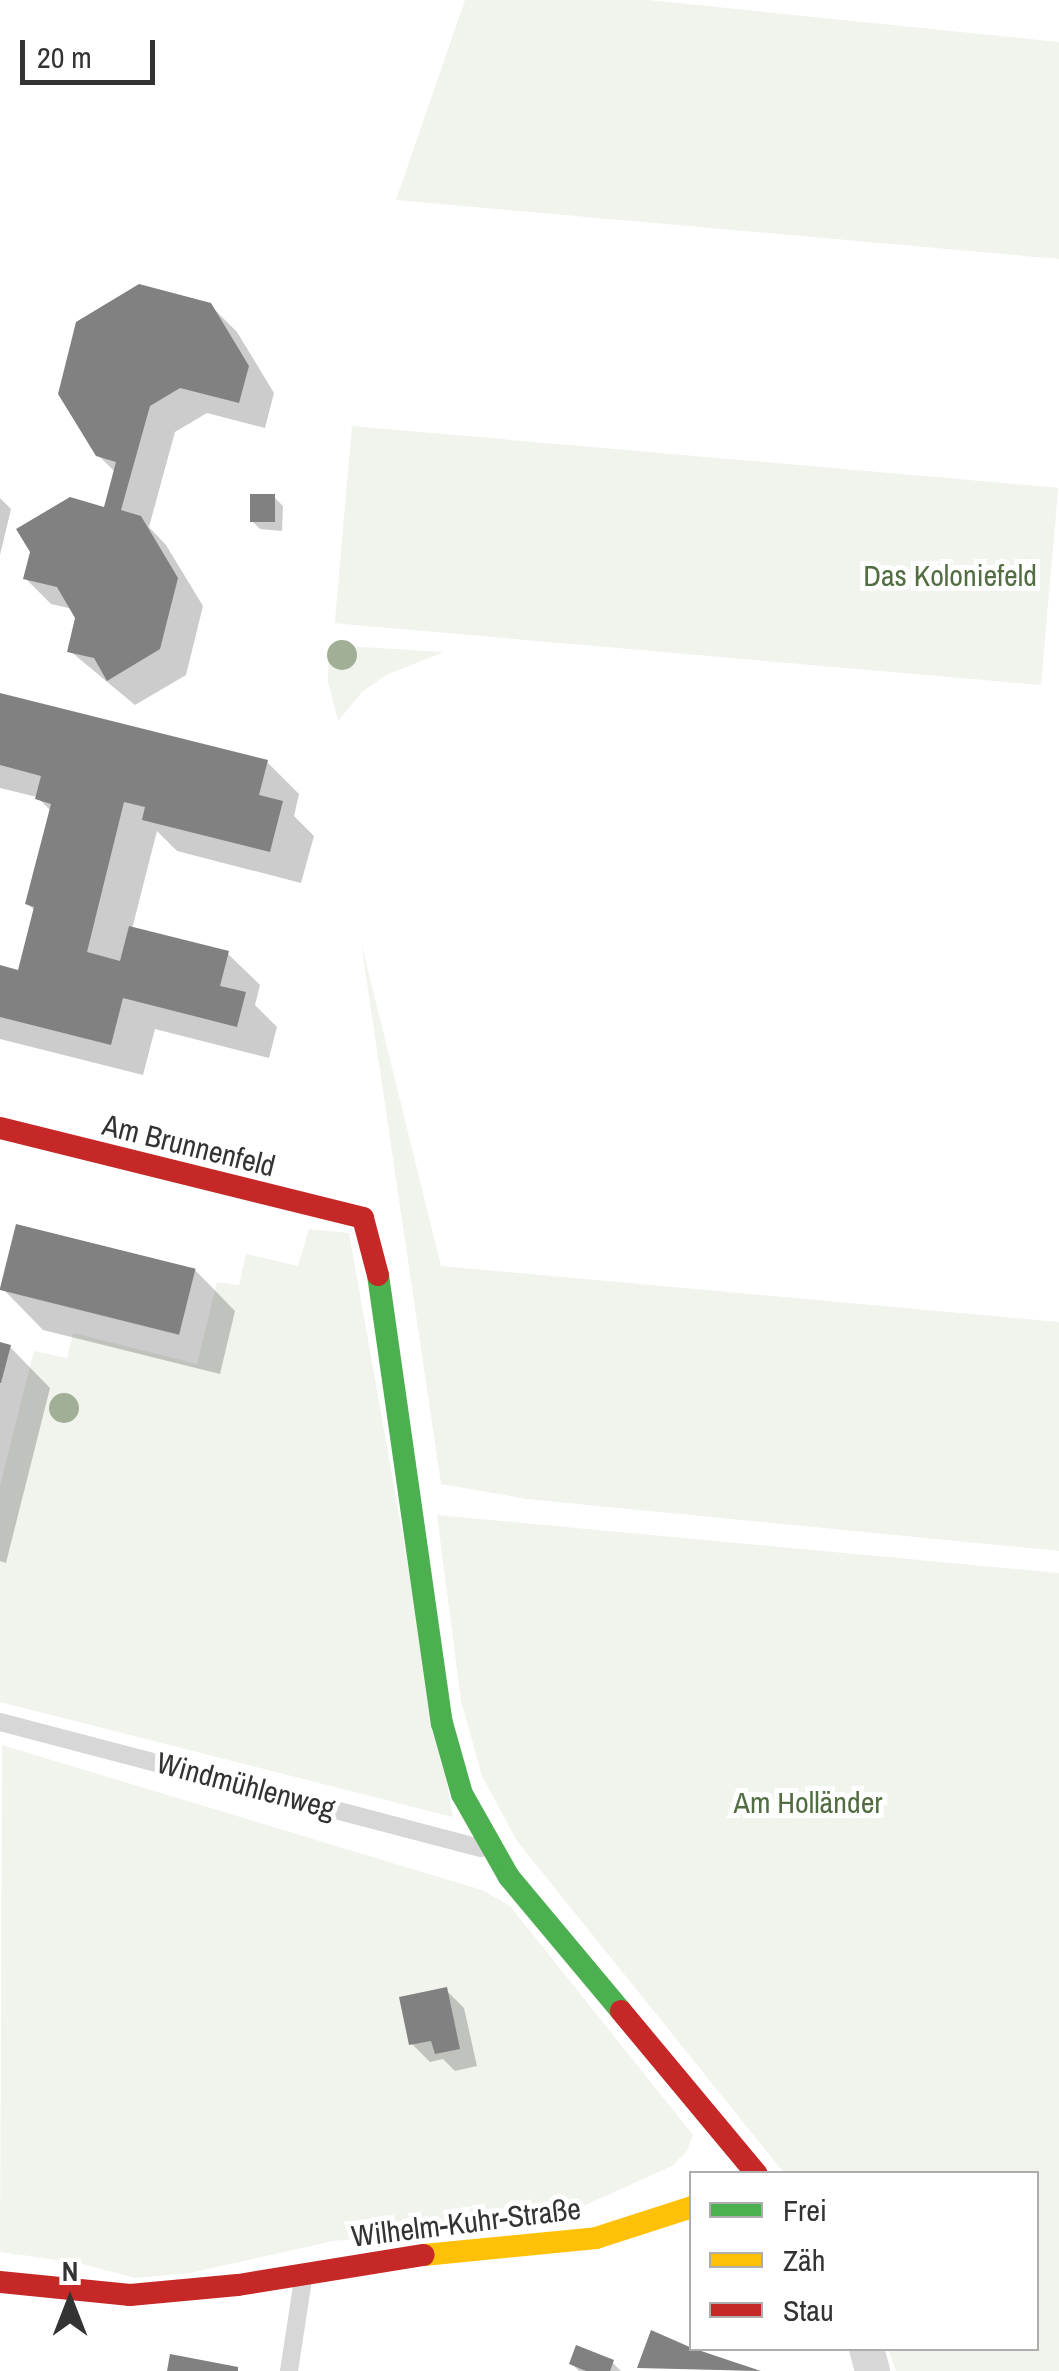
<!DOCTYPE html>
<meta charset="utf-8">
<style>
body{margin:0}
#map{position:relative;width:1059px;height:2371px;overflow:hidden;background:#fff;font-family:"Archivo Narrow",sans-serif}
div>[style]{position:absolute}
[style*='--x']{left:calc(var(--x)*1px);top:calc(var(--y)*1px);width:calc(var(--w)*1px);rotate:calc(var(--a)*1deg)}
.green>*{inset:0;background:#f1f4ed;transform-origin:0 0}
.shadow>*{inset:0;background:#0003}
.building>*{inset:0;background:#818181;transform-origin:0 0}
.lane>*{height:18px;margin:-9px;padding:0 9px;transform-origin:9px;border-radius:9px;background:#d7d7d7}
.street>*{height:35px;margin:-17.5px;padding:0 17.5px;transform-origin:17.5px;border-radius:17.5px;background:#d7d7d7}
.fast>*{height:22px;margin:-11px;padding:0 11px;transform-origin:11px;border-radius:11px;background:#4caf50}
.slow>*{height:22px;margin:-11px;padding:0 11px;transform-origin:11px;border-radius:11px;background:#ffc107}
.jam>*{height:22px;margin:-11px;padding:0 11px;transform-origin:11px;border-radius:11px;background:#c62828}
.trees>*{width:30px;height:30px;margin:-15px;border-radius:50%;background:#a0af96}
span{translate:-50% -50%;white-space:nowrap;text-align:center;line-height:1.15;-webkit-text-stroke:10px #fff;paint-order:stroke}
.park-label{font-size:30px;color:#526d41}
.street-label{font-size:30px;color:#333}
.legend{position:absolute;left:689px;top:2171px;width:350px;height:180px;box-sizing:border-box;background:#fff;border:2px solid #adadad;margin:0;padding:12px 18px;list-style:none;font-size:30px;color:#333}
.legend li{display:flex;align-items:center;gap:20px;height:50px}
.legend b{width:50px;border:2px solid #adadad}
.north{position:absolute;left:20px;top:2251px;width:100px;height:100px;-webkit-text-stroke:8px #fff;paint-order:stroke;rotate:0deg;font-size:28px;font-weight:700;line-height:40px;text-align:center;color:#333}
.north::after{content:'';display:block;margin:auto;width:35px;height:45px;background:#333;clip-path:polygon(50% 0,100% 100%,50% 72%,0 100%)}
.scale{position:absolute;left:20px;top:40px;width:135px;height:45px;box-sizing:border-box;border:5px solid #333;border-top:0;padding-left:12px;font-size:30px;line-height:35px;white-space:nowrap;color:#333;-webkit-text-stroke:8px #fff;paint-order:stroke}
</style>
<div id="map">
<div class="green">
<i style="clip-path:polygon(465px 0,648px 0,1059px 42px,1059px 259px,396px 200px)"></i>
<i style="left:352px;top:426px;width:709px;height:198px;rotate:5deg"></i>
<i style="clip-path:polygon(329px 645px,444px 652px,386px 675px,362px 692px,338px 721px,328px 682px)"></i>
<i style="clip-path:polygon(361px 942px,441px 1266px,1059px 1322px,1059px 1551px,527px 1499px,441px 1484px)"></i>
<i style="clip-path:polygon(309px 1229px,349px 1233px,453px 1817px,0 1702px,0 1486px,34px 1351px,67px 1358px,73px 1333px,197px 1364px,217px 1282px,239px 1285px,246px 1254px,298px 1266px)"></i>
<i style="clip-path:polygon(437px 1515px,1059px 1573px,1059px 2371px,896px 2371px,888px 2349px,1036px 2348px,1036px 2174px,784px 2173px,517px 1841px,482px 1776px,461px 1701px)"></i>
<i style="clip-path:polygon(2px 1745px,482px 1890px,510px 1906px,693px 2135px,687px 2151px,672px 2166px,563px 2215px,502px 2227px,333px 2241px,190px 2273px,135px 2278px,79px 2263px,0 2252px)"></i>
</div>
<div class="shadow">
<i style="clip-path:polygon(210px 305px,237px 332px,274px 393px,265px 428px,207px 413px,175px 432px,149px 527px,166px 545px,203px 606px,186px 675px,135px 705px,70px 651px,78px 618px,73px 609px,51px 604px,25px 578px,106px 510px,116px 473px,98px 455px)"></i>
<i style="clip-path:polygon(274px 497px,283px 506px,282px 531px,260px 529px,252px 521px)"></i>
<i style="clip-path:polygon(0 498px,11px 509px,0 555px)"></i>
<i style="clip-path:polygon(0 695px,267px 762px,299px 794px,294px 816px,314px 836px,301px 883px,177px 851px,157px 831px,132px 929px,227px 953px,260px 985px,255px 1005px,277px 1027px,269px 1058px,155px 1029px,143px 1075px,0 1039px,0 968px,20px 973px,35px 911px,28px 904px,51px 811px,37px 797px,0 788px)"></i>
<i style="clip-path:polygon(195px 1270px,235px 1311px,220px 1374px,43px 1330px,3px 1289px)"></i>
<i style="clip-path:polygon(0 1345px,10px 1347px,50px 1388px,6px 1563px,0 1561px)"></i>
<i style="clip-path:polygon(446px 1990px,464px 2008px,477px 2066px,455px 2071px,443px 2059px,430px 2062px,412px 2044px)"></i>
<i style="clip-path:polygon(693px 2348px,755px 2371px,640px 2367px)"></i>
<i style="clip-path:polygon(613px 2363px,621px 2371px,579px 2371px,572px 2364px)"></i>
</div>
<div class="building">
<i style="clip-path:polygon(139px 284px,211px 303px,249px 366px,239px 403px,180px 388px,150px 406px,121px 510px,141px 516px,178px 578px,160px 649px,107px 681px,94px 658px,67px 652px,75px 618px,57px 587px,23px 579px,30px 552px,16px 529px,70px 497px,104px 507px,116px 462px,96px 456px,58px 394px,76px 322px)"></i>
<i style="left:250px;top:494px;width:25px;height:28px"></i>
<i style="clip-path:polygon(0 693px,268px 760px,259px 795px,283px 801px,270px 852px,142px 820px,145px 807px,124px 802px,87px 952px,120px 961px,129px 926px,229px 951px,220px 986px,246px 992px,237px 1027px,123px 998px,111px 1045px,0 1017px,0 965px,18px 970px,34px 907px,25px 904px,51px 804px,35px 799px,41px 776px,0 765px)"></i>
<i style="left:16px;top:1224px;width:185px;height:68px;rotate:14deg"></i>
<i style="clip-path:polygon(0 1342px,11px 1345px,1px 1383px,0 1383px)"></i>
<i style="clip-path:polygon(447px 1987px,460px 2049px,435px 2054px,431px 2041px,409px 2045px,399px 1997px)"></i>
<i style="clip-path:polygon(651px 2330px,692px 2348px,761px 2371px,637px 2368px)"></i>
<i style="clip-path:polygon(576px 2345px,614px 2360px,610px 2371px,586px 2371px,569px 2364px)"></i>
<i style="clip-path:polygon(170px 2354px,238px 2367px,238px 2371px,167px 2371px)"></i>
</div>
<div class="lane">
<i style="--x:0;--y:1722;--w:497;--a:14.7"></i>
<i style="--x:289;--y:2371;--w:92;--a:-81.3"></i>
</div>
<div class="street">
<i style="--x:866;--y:2348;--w:24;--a:75"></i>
</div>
<div class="fast">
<i style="--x:378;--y:1275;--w:453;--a:81.9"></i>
<i style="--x:442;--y:1723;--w:74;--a:74.3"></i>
<i style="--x:462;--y:1794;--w:95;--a:60.5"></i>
<i style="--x:509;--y:1877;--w:175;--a:50.1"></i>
</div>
<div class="slow">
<i style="--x:424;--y:2255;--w:173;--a:-5.6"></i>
<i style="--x:596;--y:2238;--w:101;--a:-17.9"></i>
</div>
<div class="jam">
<i style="--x:0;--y:1128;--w:374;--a:13.9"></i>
<i style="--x:363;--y:1218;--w:59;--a:75.3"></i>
<i style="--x:621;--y:2011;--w:212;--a:50.2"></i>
<i style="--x:0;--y:2282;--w:131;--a:5.7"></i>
<i style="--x:130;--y:2295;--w:108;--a:-5.3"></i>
<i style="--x:238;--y:2285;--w:188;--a:-9.2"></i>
</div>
<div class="trees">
<i style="left:342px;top:655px"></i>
<i style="left:64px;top:1408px"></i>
</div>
<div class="park-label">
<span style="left:950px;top:575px">Das Koloniefeld</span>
<span style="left:808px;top:1802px">Am Holländer</span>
</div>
<div class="street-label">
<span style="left:189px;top:1145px;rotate:14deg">Am Brunnenfeld</span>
<span style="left:246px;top:1785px;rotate:15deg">Windmühlenweg</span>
<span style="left:466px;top:2222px;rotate:-7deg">Wilhelm-Kuhr-Straße</span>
</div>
<ul class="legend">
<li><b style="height:12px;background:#4caf50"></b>Frei</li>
<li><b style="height:12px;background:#ffc107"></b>Zäh</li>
<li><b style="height:12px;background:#c62828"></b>Stau</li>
</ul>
<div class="north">N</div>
<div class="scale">20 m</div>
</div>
